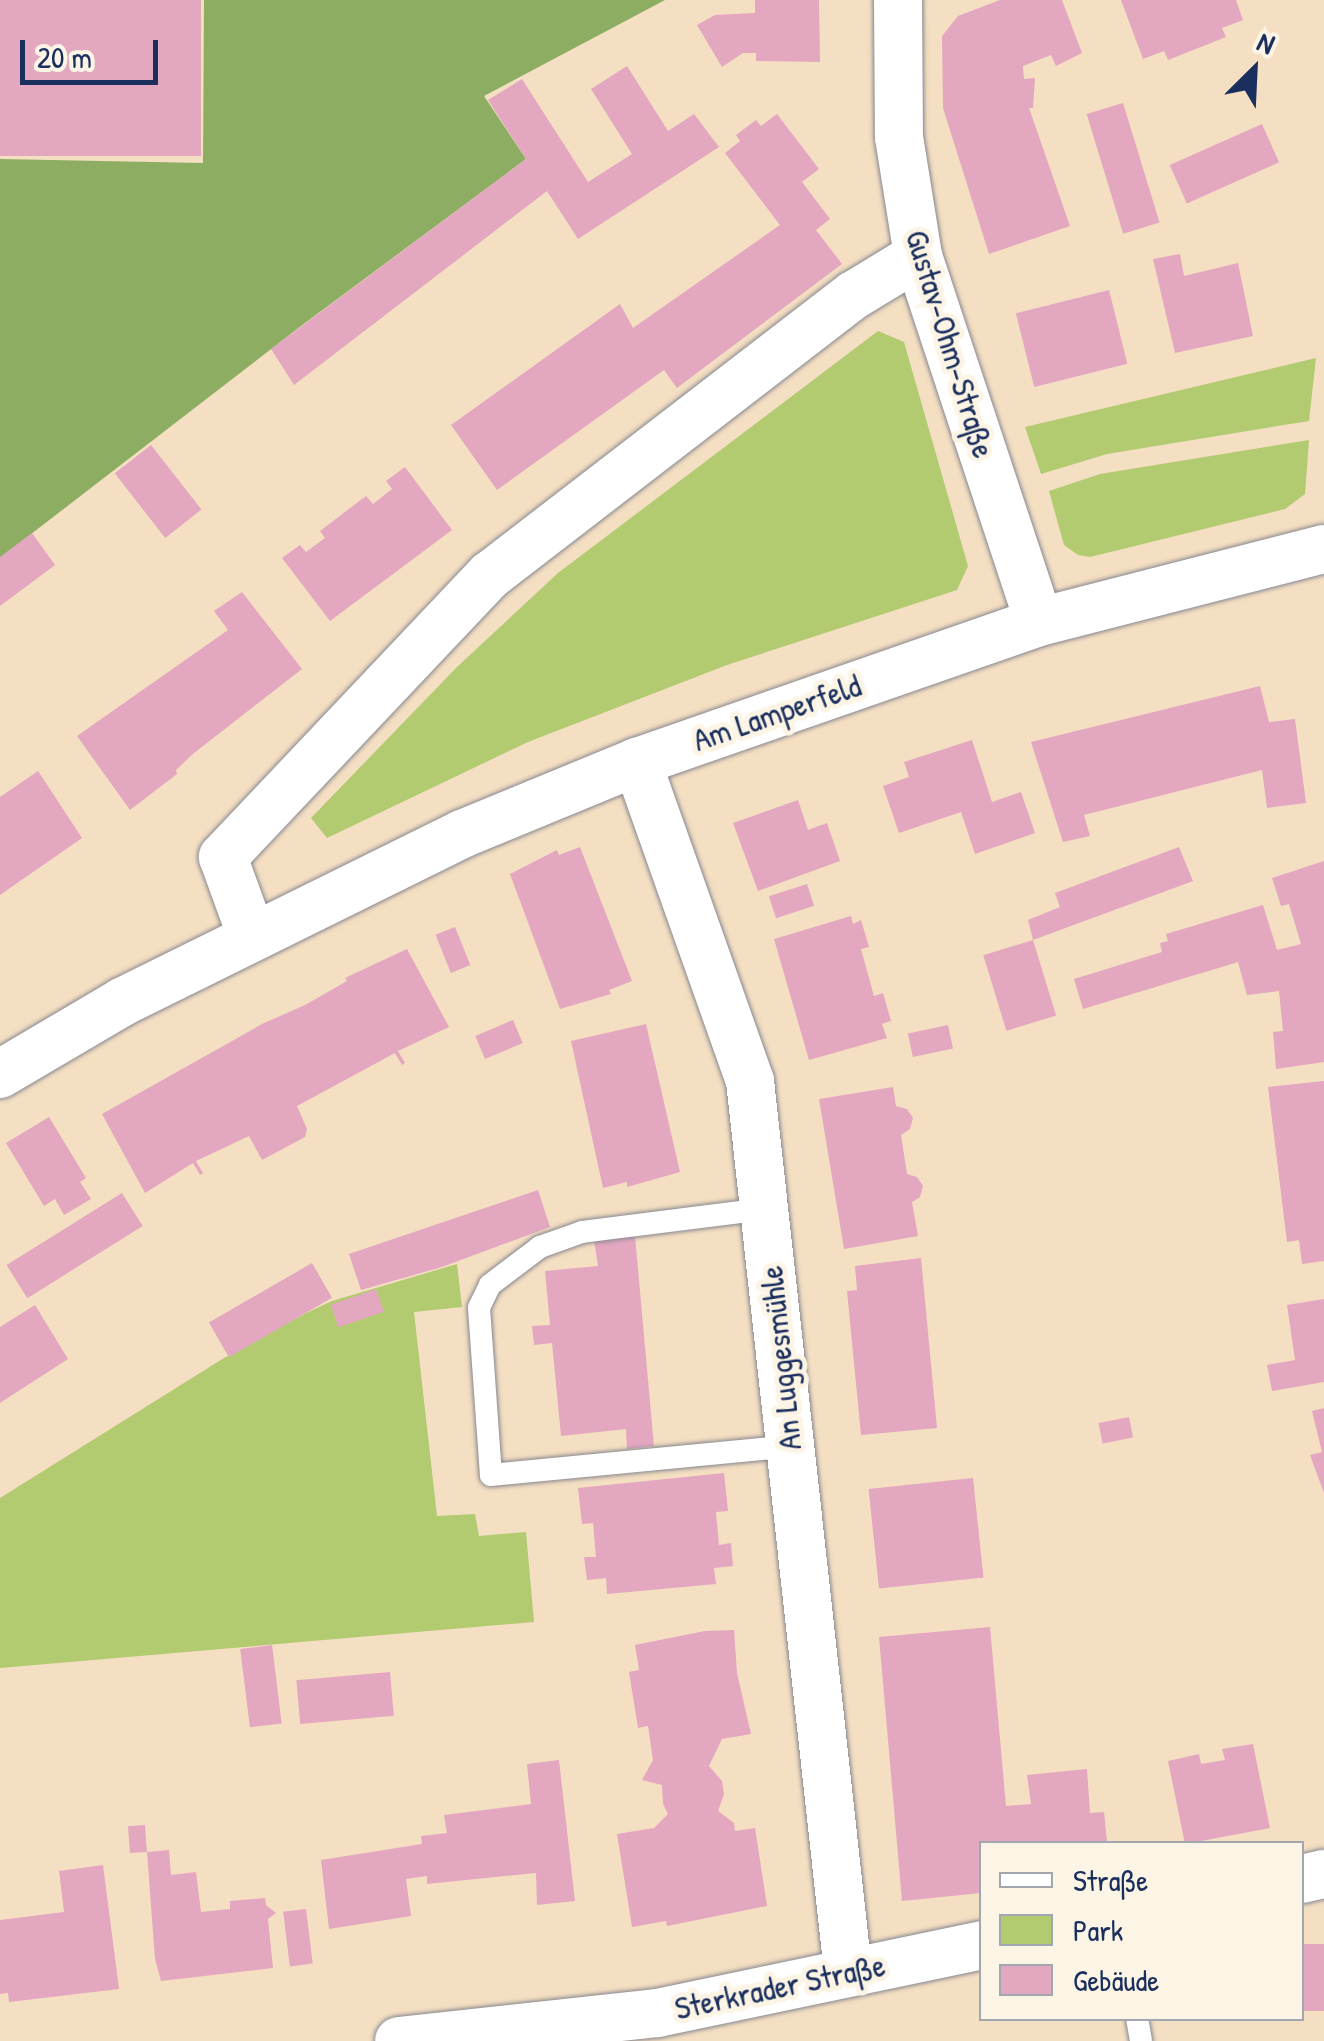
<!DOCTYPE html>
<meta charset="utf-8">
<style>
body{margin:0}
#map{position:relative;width:1324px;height:2041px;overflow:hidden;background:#f4dfc2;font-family:"Patrick Hand",sans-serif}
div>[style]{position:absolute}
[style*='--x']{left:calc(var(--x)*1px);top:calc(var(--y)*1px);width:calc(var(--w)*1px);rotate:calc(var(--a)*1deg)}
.green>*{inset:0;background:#b2ca70}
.forest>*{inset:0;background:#8dae62}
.building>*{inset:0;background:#e3a7c0;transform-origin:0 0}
.roads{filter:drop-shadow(0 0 2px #888790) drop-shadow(0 0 2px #888790)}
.lane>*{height:22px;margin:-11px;padding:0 11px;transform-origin:11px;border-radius:11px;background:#fff}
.street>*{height:48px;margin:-24px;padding:0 24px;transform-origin:24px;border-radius:24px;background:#fff}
span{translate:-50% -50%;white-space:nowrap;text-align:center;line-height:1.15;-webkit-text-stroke:10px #fcf5e5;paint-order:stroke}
.street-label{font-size:32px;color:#1b2f5e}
.legend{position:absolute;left:979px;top:1841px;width:325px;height:180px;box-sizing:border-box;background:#fcf5e5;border:2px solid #a2a6af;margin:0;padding:12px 18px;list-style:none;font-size:30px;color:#1b2f5e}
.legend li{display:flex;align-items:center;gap:20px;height:50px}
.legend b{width:50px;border:2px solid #a2a6af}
.north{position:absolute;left:1204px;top:20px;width:100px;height:100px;-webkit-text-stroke:8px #fcf5e5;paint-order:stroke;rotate:24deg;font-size:28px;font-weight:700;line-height:40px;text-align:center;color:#1b2f5e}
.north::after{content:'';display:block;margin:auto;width:35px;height:45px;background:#1b2f5e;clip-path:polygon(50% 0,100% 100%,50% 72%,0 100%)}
.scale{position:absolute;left:20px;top:40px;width:138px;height:45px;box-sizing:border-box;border:5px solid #1b2f5e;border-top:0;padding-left:12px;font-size:30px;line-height:35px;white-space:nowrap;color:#1b2f5e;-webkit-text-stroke:8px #fcf5e5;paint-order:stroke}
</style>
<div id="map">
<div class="green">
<i style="clip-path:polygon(878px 331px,904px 342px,968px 566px,957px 590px,727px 665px,528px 742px,327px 838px,311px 818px,457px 667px,558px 573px)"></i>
<i style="clip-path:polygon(1316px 358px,1309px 421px,1107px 454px,1041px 474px,1025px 427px)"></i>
<i style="clip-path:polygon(1309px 440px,1305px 494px,1285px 509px,1090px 557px,1078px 555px,1064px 545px,1049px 491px,1100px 474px)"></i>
<i style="clip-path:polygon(457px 1264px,462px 1307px,414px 1312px,437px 1516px,475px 1514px,479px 1536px,526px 1532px,534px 1622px,0 1668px,0 1498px,224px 1358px,304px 1314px,332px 1301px)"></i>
</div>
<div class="forest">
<i style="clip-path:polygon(204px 0,665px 0,484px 96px,526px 159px,301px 326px,0 558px,0 159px,203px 163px)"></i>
</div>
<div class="building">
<i style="left:0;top:0;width:201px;height:156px"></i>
<i style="clip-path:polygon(755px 0,819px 0,820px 62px,756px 61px,756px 53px,743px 53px,722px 67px,697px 25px,715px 15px,755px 13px)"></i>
<i style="clip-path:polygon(1000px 0,1062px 0,1082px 53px,1056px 66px,1051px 55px,1023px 66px,1024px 79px,1035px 78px,1033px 108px,1029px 108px,1070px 226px,989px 254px,943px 108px,942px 36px,958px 16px)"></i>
<i style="clip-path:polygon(1121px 0,1236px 0,1243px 20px,1222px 28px,1226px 37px,1168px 60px,1164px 51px,1143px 59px)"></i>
<i style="clip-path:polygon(627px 66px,668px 131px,694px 114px,719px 147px,578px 239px,547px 191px,294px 385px,271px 349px,526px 159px,488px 100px,522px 79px,588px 182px,632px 154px,591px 89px)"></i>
<i style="left:1123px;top:103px;width:125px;height:38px;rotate:73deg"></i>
<i style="clip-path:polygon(777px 114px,819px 169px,802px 182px,830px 219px,816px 230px,842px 264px,677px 388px,664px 370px,497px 490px,451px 425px,620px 304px,633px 328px,780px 225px,725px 153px,740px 141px,736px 135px,756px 120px,761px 126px)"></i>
<i style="left:1262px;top:124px;width:42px;height:101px;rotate:66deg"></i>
<i style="clip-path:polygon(1180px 254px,1184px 276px,1238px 263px,1253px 336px,1175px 353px,1153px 259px)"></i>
<i style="left:1109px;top:290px;width:76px;height:96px;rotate:76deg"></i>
<i style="left:151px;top:445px;width:82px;height:46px;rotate:52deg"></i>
<i style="clip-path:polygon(405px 467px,452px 530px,330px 621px,282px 558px,300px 545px,306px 552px,325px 538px,320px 531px,366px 496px,373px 504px,392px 489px,386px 481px)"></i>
<i style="clip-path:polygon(32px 533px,55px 565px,0 606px,0 557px)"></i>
<i style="clip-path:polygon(242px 592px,302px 669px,194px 753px,176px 770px,177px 774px,130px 810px,77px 736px,228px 630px,214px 611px)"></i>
<i style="clip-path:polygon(1260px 686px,1269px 722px,1295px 719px,1306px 803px,1267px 808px,1262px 770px,1084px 815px,1090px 836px,1063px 842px,1031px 742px)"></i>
<i style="clip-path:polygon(972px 740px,992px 802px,1021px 792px,1035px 833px,975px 854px,961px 812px,899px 833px,883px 786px,909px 777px,904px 762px)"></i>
<i style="clip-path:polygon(38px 771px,82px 838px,0 895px,0 797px)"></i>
<i style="clip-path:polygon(798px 800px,808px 830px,827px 823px,840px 861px,758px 891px,733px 823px)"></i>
<i style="clip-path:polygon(580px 847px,632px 981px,609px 990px,611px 994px,560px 1009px,510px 874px,557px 850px,559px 855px)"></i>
<i style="clip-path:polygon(1179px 847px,1193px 881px,1033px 940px,1028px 920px,1060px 907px,1055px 893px)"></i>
<i style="clip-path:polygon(1324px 861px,1324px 1062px,1276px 1069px,1273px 1032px,1283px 1031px,1279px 991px,1247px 995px,1238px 962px,1083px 1009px,1074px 979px,1162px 952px,1160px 943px,1168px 941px,1166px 934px,1263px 905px,1277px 950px,1301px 944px,1289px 904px,1281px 906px,1272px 878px)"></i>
<i style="left:807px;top:884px;width:23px;height:40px;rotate:72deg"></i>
<i style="clip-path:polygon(851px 916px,853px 924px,861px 920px,869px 947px,861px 949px,874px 996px,883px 993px,891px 1021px,882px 1024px,887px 1038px,809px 1060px,774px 939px)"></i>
<i style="left:455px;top:927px;width:41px;height:21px;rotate:68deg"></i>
<i style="left:1033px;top:940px;width:79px;height:52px;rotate:73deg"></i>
<i style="clip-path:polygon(407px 949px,449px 1027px,398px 1051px,405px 1063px,402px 1065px,395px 1053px,297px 1106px,307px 1129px,305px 1137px,262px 1160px,249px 1136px,196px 1161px,203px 1173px,200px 1175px,193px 1163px,145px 1193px,102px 1114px,262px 1024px,305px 1005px,347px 981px,345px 978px)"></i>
<i style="left:513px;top:1020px;width:25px;height:41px;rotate:67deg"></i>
<i style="clip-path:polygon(646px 1024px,680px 1172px,627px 1187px,627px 1182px,603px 1188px,571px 1041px)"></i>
<i style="left:948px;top:1025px;width:24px;height:41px;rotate:78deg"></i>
<i style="clip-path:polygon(1324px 1081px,1324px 1261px,1302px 1264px,1299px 1240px,1287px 1242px,1268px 1087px)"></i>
<i style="clip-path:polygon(893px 1087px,896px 1106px,907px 1109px,913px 1118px,910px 1129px,901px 1135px,907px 1174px,917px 1177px,923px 1186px,920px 1197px,912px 1202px,918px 1236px,844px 1249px,819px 1099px)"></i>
<i style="clip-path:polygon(49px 1117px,86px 1178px,80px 1182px,91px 1199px,64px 1215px,55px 1199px,44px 1206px,6px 1143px)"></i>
<i style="clip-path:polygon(538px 1190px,550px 1227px,442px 1267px,361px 1290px,349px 1254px)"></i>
<i style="left:122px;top:1193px;width:39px;height:136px;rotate:58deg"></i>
<i style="clip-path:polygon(635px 1236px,654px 1446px,627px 1449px,626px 1429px,561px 1436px,552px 1343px,534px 1345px,532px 1326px,550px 1325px,545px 1271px,598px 1266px,594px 1240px)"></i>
<i style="clip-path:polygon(921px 1258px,937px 1428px,861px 1435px,847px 1291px,857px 1290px,855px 1266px)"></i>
<i style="left:312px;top:1263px;width:40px;height:119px;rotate:60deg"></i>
<i style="left:376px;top:1289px;width:24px;height:48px;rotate:71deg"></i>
<i style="clip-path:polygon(1324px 1299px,1324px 1382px,1272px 1391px,1267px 1365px,1295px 1360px,1287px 1305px)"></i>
<i style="clip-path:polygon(35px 1305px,68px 1359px,0 1403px,0 1327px)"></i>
<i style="clip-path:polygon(1324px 1408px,1324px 1493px,1310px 1455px,1322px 1452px,1312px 1411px)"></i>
<i style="left:1129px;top:1417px;width:21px;height:31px;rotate:79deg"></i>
<i style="clip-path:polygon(724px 1473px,728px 1511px,716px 1512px,719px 1545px,731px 1543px,733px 1566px,714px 1568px,716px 1584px,607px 1594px,606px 1578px,587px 1580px,584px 1557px,596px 1557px,593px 1523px,582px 1524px,578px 1488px)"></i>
<i style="left:973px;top:1478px;width:100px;height:105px;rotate:84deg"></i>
<i style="clip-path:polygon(990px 1627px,1006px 1806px,1031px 1804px,1027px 1775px,1087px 1769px,1090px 1813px,1104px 1812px,1107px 1842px,982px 1844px,981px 1893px,902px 1901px,879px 1637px)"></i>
<i style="clip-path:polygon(734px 1630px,737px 1673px,751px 1734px,722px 1739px,709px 1766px,722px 1781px,724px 1794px,718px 1811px,734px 1823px,735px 1831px,755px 1828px,767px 1906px,667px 1926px,666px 1921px,632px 1927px,617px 1834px,654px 1828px,668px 1814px,663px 1804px,662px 1785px,642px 1780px,653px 1760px,648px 1726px,638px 1728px,629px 1672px,639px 1670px,635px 1645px,705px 1631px)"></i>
<i style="left:272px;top:1645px;width:79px;height:32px;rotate:83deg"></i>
<i style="left:390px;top:1672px;width:44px;height:94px;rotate:85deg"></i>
<i style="clip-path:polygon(1253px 1744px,1270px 1828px,1185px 1844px,1168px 1761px,1199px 1754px,1201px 1764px,1225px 1760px,1222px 1749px)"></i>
<i style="clip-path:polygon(559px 1760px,575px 1901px,537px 1905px,536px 1873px,427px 1884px,427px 1876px,406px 1879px,411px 1916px,329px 1929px,321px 1860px,422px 1844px,421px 1836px,447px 1833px,444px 1815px,531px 1804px,527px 1764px)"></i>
<i style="left:145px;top:1825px;width:27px;height:17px;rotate:86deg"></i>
<i style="clip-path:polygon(169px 1850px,171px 1875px,196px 1872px,201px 1912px,230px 1909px,230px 1901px,265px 1898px,266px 1905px,276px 1913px,268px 1919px,273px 1968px,161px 1981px,155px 1959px,147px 1852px)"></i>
<i style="clip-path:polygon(103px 1865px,119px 1989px,9px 2002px,8px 1993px,0 1994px,0 1920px,64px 1912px,59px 1871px)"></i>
<i style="left:306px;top:1909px;width:55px;height:23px;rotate:83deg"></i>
<i style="left:1324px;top:1944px;width:67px;height:22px;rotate:90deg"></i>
</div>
<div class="roads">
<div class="lane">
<i style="--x:764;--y:1209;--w:183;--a:172.8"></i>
<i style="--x:582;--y:1232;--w:45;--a:160.3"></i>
<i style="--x:540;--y:1247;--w:63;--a:142.8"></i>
<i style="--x:490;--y:1285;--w:25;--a:116"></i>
<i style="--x:479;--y:1308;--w:167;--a:85.9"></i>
<i style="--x:491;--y:1475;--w:300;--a:-5.5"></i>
<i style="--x:1137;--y:2018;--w:23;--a:80"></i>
</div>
<div class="street">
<i style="--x:898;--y:0;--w:137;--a:89.6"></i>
<i style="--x:899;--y:137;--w:121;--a:80.9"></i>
<i style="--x:918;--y:256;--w:385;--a:71.7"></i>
<i style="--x:637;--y:762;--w:338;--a:70.5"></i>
<i style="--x:750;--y:1081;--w:896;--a:83.72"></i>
<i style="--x:252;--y:937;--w:85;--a:-109.9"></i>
<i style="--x:223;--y:857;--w:388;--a:-46.6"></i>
<i style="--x:490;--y:575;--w:459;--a:-37.6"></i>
<i style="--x:854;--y:295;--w:75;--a:-31.4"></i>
<i style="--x:0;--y:1074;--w:142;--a:-30.5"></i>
<i style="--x:122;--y:1002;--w:379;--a:-26.3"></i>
<i style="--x:462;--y:834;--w:189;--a:-22.4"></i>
<i style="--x:637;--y:762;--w:426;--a:-19.2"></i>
<i style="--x:1039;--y:622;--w:294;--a:-14.4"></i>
<i style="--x:1302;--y:1879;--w:23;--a:-13"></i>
<i style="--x:399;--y:2041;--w:260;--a:-6.2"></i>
<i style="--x:657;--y:2013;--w:332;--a:-11.8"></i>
</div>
</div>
<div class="street-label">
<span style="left:950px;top:344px;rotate:73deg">Gustav-Ohm-Straße</span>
<span style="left:777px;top:713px;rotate:-19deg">Am Lamperfeld</span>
<span style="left:781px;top:1358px;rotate:-96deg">An Luggesmühle</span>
<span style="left:780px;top:1987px;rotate:-12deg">Sterkrader Straße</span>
</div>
<ul class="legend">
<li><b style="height:12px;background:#fff"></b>Straße</li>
<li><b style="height:28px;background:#b2ca70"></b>Park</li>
<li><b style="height:28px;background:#e3a7c0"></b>Gebäude</li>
</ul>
<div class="north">N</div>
<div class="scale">20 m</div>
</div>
